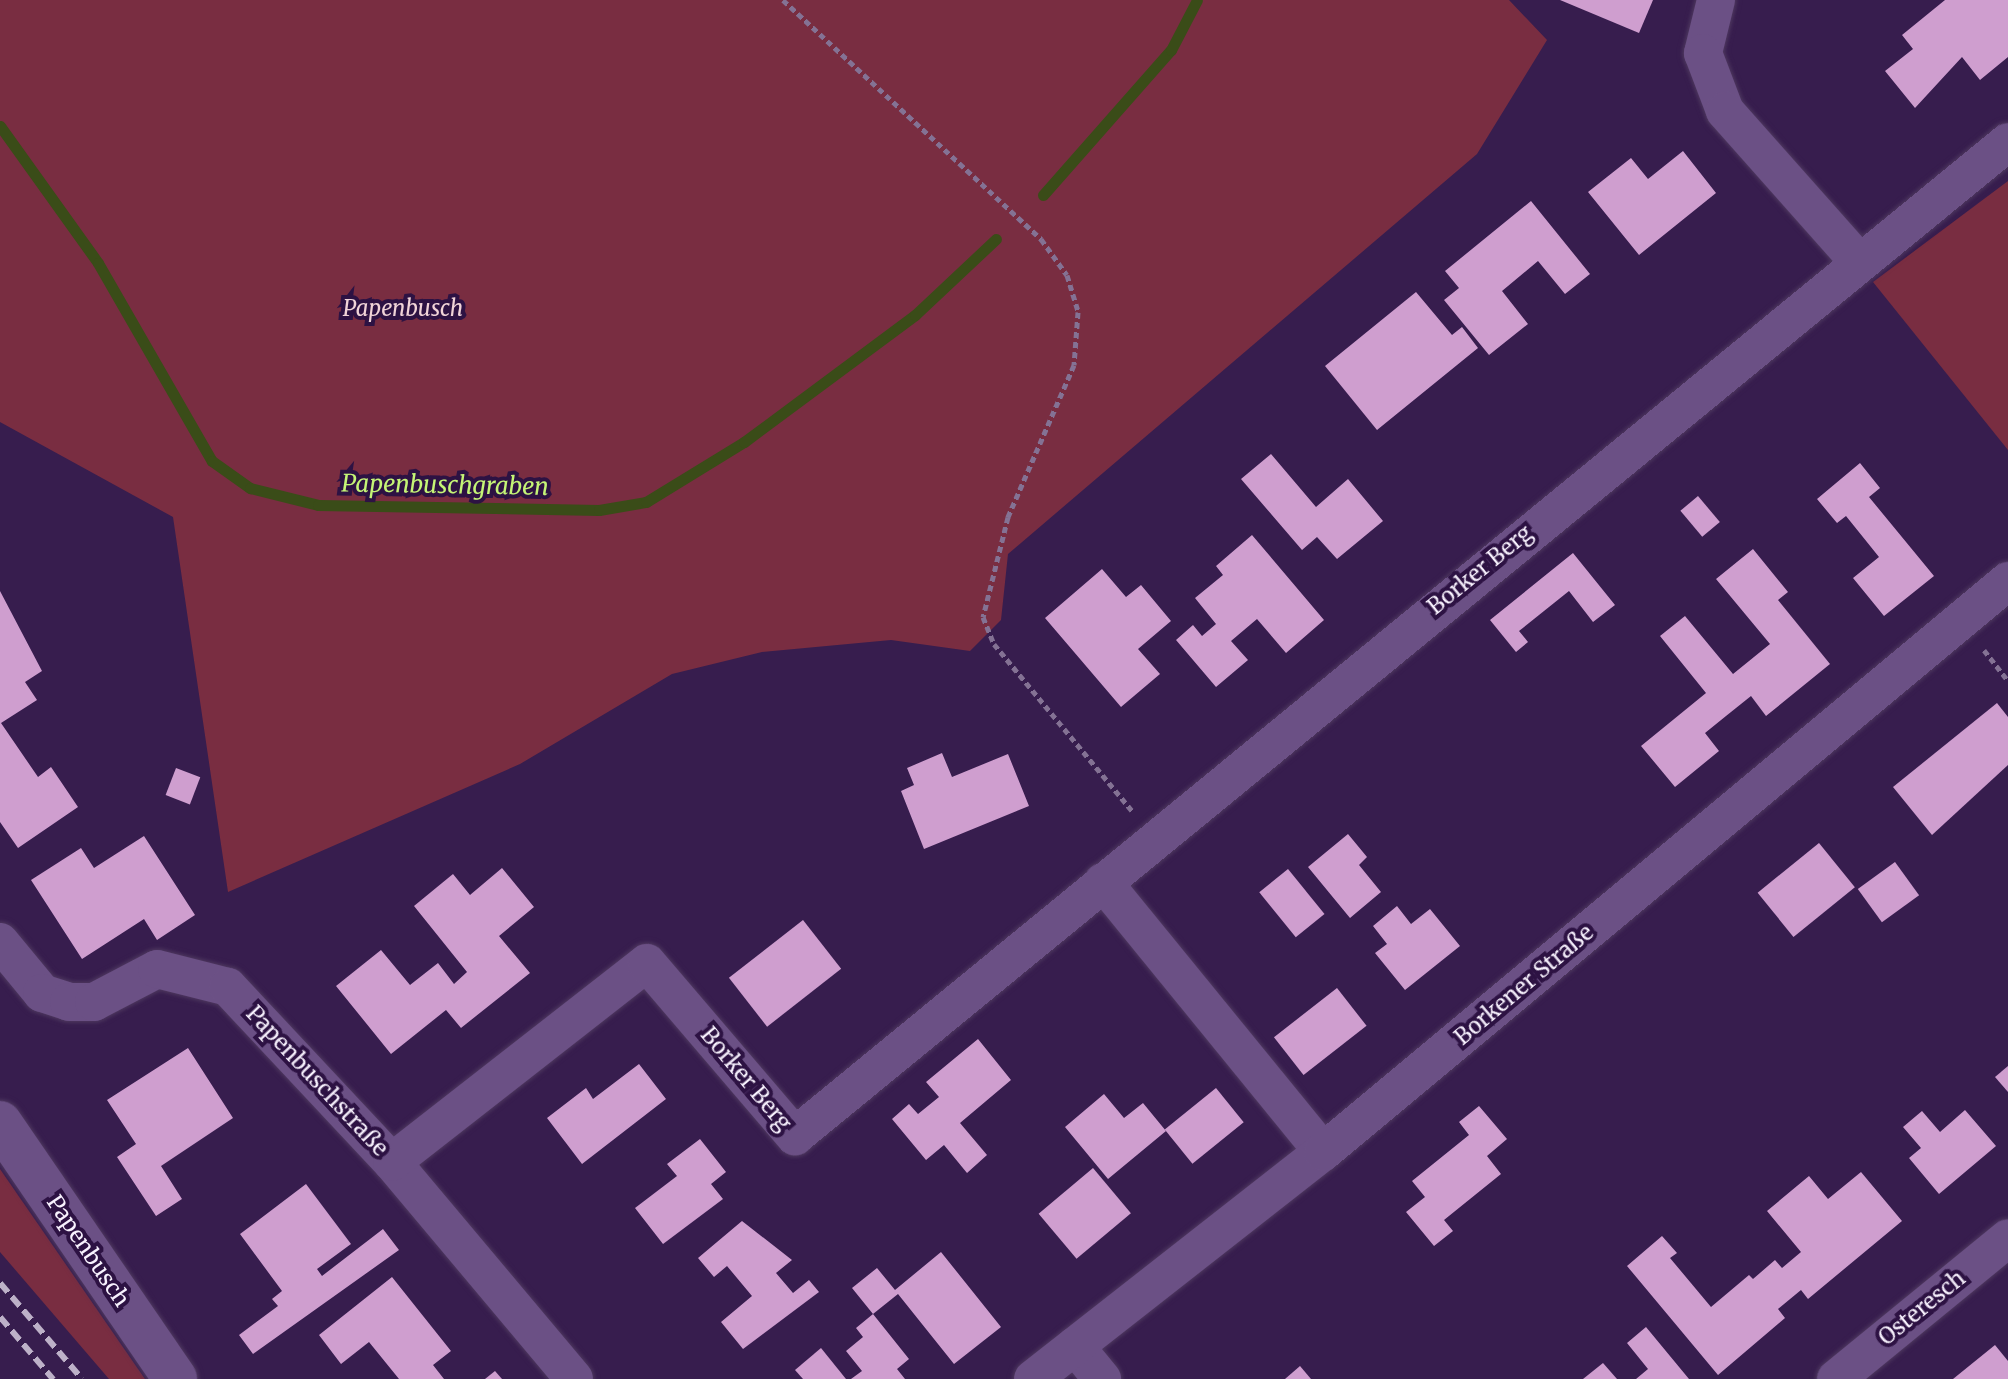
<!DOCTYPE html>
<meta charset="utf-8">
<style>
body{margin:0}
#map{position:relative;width:2008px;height:1379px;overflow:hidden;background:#371d4e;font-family:Merriweather,serif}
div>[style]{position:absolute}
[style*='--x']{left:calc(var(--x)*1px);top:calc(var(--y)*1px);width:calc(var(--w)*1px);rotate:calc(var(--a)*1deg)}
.green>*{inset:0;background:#792d41}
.stream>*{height:11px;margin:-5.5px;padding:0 5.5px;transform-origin:5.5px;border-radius:5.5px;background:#3a4c18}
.building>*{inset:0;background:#cf9ecf;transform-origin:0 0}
.path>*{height:5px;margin-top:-2.5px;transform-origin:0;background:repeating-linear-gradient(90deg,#847294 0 6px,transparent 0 10px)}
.roads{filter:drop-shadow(0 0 2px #4e385f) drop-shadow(0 0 2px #4e385f)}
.street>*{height:38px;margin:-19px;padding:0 19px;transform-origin:19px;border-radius:19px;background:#6b5085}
.secondary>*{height:44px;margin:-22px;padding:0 22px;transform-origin:22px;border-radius:22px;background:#6b5085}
.rail>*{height:6px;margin-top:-3px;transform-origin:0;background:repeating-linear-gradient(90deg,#bdb1c8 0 12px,transparent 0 18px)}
span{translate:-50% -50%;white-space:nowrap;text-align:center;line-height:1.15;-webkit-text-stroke:8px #2d1243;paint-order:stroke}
.park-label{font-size:22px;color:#f1d4d8;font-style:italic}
.street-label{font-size:22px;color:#f8f2fe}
.water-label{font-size:24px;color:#c5f576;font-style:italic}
</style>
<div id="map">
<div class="green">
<i style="clip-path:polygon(0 0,1509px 0,1547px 40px,1477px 154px,1008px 554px,1001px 620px,970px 651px,891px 640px,762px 652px,672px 674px,520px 764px,228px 892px,173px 517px,0 422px)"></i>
<i style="clip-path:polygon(2008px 181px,2008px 450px,1873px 282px)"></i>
<i style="clip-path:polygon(0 1169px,145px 1379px,109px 1379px,0 1252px)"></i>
</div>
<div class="stream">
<i style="--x:0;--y:126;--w:168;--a:54.4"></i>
<i style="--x:98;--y:263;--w:228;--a:60.1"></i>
<i style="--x:212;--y:461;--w:47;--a:35.4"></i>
<i style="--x:250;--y:488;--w:70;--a:14"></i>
<i style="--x:318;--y:505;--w:281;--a:1"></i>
<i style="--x:599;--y:510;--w:48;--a:-9.7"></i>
<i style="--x:646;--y:502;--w:115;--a:-31.5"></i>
<i style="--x:744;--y:442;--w:213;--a:-36.6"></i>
<i style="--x:915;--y:315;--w:111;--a:-43.2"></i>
<i style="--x:1043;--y:195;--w:193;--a:-48.6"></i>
<i style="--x:1171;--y:50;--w:56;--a:-62.5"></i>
</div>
<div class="building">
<i style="clip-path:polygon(1560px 0,1653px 0,1639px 33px)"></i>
<i style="clip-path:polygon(1945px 0,2008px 0,2008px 57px,1980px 80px,1962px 57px,1915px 108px,1885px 71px,1913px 49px,1902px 35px)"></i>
<i style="clip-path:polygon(1683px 151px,1716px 193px,1639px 255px,1588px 192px,1631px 158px,1648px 179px)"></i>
<i style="clip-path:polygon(1531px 201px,1590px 274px,1565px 294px,1538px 261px,1502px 291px,1528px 324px,1489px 355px,1444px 300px,1459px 288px,1445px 271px)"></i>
<i style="clip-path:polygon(1416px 292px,1452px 335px,1462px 327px,1478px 348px,1377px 430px,1325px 366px)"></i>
<i style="clip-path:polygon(1271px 454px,1316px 507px,1348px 479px,1383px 521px,1337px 559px,1317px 537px,1302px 550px,1241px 479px)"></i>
<i style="clip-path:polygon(1860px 463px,1880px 488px,1869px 497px,1934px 576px,1884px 616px,1853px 578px,1879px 557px,1846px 516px,1837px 523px,1817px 499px)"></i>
<i style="left:1698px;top:496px;width:34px;height:23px;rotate:50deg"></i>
<i style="clip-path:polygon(1252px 535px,1324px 620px,1286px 653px,1257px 619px,1231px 641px,1248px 660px,1216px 687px,1176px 640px,1193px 625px,1202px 636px,1216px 624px,1195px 598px,1223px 575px,1216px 566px)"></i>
<i style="clip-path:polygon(1753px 549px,1788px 592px,1778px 600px,1830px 664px,1766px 716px,1751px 696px,1726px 716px,1705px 733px,1719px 751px,1675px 787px,1641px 746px,1706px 693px,1660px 636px,1685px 616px,1733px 674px,1770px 644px,1716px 579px)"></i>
<i style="clip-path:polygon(1573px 553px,1615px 605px,1593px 622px,1569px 591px,1519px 631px,1528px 642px,1516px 652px,1490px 620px)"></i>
<i style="clip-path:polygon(1102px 569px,1126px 597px,1141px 585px,1171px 621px,1138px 649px,1160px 674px,1121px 707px,1045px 618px)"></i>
<i style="clip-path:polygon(0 591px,42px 671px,25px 682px,37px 700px,1px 723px,38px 777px,51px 767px,78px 807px,18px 848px,0 822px)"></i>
<i style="clip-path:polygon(1997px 703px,2008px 717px,2008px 765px,1932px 835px,1893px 787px)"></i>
<i style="clip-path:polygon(942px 753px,952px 777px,1008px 754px,1029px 806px,924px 849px,901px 791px,914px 785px,907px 768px)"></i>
<i style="left:176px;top:768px;width:26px;height:29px;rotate:21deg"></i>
<i style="clip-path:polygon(1348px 834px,1367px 857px,1359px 865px,1381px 892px,1350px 918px,1308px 867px)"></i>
<i style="clip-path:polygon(144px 836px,195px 915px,157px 940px,144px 919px,82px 959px,31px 880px,81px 848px,94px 868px)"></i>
<i style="left:1819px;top:843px;width:57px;height:79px;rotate:51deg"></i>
<i style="left:1895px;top:862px;width:41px;height:46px;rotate:54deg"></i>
<i style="clip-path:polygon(502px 868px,534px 907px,499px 936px,530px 973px,461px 1028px,446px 1010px,391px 1054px,336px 986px,381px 950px,410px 985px,438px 963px,454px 984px,467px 972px,414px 906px,453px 874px,470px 895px)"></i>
<i style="left:1288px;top:869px;width:58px;height:37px;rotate:51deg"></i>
<i style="clip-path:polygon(1397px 906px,1411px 924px,1430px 909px,1460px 946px,1405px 990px,1375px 953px,1387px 944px,1373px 926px)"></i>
<i style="left:803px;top:920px;width:62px;height:94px;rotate:52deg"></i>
<i style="left:1337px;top:988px;width:48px;height:80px;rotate:52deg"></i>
<i style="clip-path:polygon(978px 1039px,1011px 1080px,960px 1123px,987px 1155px,967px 1173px,944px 1145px,926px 1160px,892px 1119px,909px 1104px,918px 1114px,939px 1097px,926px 1082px)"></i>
<i style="clip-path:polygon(188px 1048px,233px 1118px,161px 1166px,182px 1199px,156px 1216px,117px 1157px,136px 1144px,107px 1100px)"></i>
<i style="clip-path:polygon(639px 1064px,666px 1099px,582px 1164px,547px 1118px,586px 1088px,593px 1099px)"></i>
<i style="clip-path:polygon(2008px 1066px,2008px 1092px,1995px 1077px)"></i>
<i style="left:1216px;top:1088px;width:44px;height:66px;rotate:51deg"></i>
<i style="clip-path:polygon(1104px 1094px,1124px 1118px,1143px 1103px,1166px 1131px,1108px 1179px,1065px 1127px)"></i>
<i style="clip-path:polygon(1479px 1106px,1507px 1139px,1487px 1156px,1501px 1174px,1444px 1220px,1453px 1231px,1434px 1246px,1406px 1212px,1425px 1197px,1412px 1181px,1469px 1135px,1459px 1122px)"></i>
<i style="clip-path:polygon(1965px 1110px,1996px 1146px,1939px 1194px,1909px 1158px,1921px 1148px,1903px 1127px,1922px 1111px,1940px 1132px)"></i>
<i style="clip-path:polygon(700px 1139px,726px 1172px,711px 1184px,723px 1199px,663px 1244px,635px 1208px,677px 1176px,667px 1164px)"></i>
<i style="left:1093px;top:1168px;width:59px;height:71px;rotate:50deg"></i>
<i style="clip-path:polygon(1861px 1172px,1902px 1221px,1808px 1299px,1801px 1290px,1778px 1309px,1785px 1318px,1718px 1375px,1627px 1266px,1662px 1236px,1677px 1253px,1670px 1258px,1711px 1307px,1749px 1275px,1753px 1279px,1775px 1260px,1782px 1268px,1801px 1252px,1767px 1211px,1809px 1176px,1828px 1199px)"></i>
<i style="clip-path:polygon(306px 1184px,351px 1244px,317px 1269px,322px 1276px,383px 1229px,399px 1250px,253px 1354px,239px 1335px,278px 1306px,272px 1299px,282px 1291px,240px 1234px)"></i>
<i style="clip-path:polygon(742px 1221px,792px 1260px,776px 1273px,793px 1293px,809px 1280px,819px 1292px,743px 1349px,721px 1322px,752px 1296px,727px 1266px,714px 1277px,698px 1258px)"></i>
<i style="clip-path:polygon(941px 1252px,1001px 1327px,954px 1364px,898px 1294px,873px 1314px,852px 1288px,877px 1268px,895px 1290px)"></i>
<i style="clip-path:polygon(392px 1277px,451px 1351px,433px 1365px,444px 1379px,399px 1379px,369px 1342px,341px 1364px,319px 1335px)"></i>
<i style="clip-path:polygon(873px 1314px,909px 1359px,897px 1369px,905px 1379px,851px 1379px,862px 1371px,846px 1351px,863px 1337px,856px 1328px)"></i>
<i style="clip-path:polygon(1646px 1327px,1689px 1379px,1636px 1379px,1648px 1369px,1627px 1343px)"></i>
<i style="clip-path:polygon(1995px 1345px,2008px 1361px,2008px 1379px,1953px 1379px)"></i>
<i style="clip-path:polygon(821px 1348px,846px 1379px,803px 1379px,795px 1370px)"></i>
<i style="clip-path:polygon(1603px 1363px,1617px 1379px,1583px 1379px)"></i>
<i style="clip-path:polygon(1300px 1366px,1311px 1379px,1285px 1379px)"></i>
<i style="clip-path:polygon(495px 1371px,502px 1379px,485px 1379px)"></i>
</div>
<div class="path">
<i style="--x:783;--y:0;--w:352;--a:42.8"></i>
<i style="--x:1041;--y:239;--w:44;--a:54.2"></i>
<i style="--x:1067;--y:275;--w:39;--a:73"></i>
<i style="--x:1078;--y:312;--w:53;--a:94.3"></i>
<i style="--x:1074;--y:365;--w:166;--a:113.5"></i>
<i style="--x:1008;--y:517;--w:103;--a:104"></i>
<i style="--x:983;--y:617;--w:29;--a:68"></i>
<i style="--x:994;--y:644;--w:217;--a:50.4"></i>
<i style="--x:1984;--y:650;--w:39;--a:52"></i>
</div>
<div class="roads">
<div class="street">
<i style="--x:1716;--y:0;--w:55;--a:103.8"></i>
<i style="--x:1703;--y:53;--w:62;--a:69.2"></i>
<i style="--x:1725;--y:111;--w:200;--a:48.4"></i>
<i style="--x:1103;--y:882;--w:348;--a:50.8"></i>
<i style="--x:0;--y:942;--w:66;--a:50.5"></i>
<i style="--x:42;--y:993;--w:28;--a:18"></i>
<i style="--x:69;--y:1002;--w:25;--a:0"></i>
<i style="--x:94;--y:1002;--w:71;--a:-27.6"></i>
<i style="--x:157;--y:969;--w:73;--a:14.2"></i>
<i style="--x:228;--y:987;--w:240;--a:46.9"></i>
<i style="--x:392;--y:1162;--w:283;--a:50"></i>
<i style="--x:392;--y:1162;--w:323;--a:-38"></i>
<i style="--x:647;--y:963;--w:228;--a:49.5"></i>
<i style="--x:795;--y:1136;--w:1568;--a:-39.33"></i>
<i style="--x:1075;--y:1346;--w:43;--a:50.7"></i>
<i style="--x:1033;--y:1379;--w:368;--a:-38.1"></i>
<i style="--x:1323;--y:1152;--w:892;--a:-39.81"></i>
<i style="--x:1836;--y:1379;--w:222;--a:-39.3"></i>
</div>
<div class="secondary">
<i style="--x:0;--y:1123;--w:310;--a:55.6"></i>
</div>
</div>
<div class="rail">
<i style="--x:0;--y:1283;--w:126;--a:49.5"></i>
<i style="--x:0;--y:1317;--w:82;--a:49.5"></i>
</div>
<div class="park-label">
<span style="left:403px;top:309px">Papenbusch</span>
</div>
<div class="street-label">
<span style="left:1480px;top:570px;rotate:-39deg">Borker Berg</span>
<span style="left:1524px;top:985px;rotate:-40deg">Borkener Straße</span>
<span style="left:746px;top:1079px;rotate:50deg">Borker Berg</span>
<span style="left:317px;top:1081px;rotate:47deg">Papenbuschstraße</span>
<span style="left:88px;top:1251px;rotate:56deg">Papenbusch</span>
<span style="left:1922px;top:1308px;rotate:-39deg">Osteresch</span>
</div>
<div class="water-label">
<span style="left:445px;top:485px;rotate:1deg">Papenbuschgraben</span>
</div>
</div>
